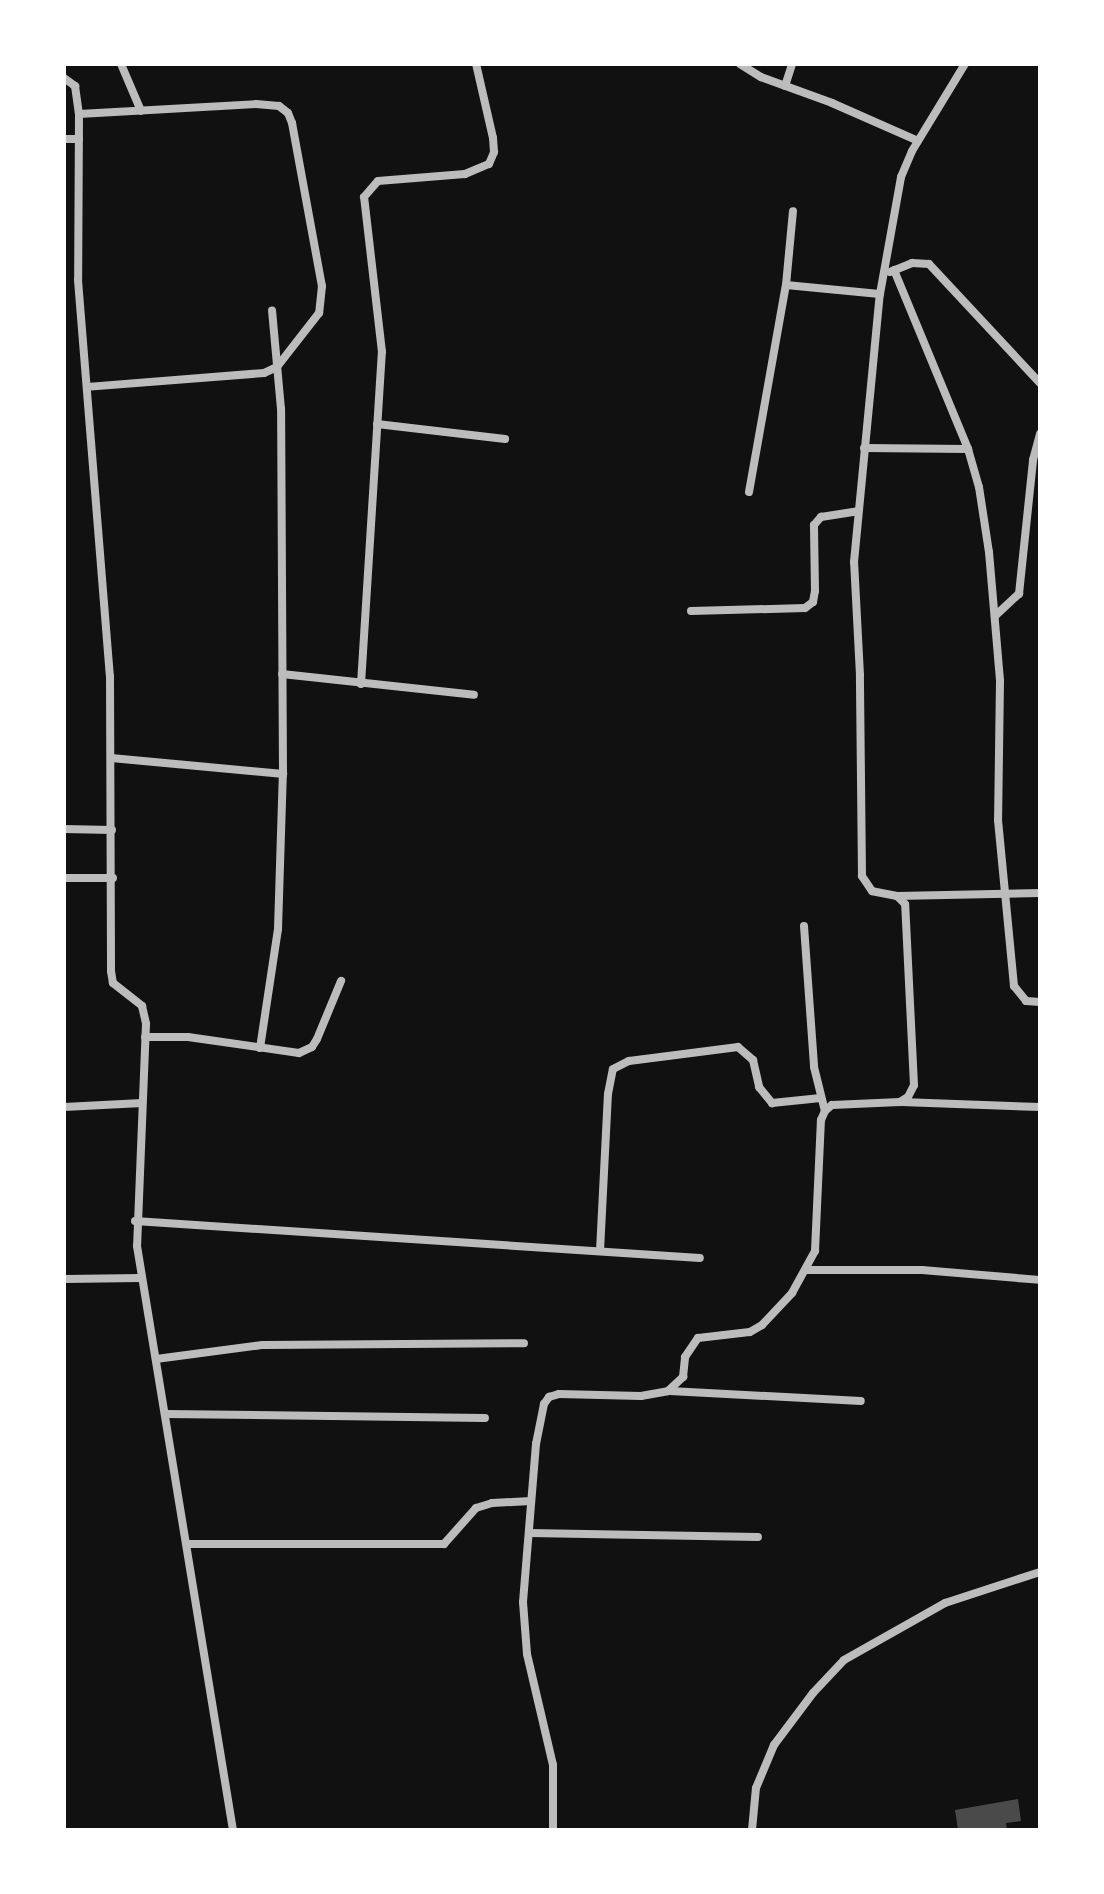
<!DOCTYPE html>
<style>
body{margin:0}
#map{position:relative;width:1104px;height:1894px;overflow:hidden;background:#111;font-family:Quicksand,sans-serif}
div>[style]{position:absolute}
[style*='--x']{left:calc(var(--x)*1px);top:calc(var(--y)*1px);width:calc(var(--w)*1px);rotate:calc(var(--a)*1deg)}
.building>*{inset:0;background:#4a4a4a}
.minor>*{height:8px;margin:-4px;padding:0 4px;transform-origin:4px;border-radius:4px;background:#bcbcbc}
span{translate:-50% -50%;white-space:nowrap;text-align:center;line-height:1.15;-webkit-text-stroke:6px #fff;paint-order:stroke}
.frame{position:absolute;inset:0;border:66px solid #fff;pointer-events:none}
</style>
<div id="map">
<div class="building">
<i style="clip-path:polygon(1018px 1799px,1021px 1821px,1006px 1823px,1007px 1830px,958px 1830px,955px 1810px)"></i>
</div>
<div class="minor">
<i style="--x:121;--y:64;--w:51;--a:66.9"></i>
<i style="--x:740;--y:64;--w:25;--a:32"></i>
<i style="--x:761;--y:77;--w:76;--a:20.1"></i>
<i style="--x:832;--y:103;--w:94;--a:23.8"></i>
<i style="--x:64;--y:78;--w:14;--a:36"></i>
<i style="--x:75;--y:86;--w:28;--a:82"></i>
<i style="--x:79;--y:114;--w:166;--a:90.3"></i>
<i style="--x:78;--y:280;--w:397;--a:85.4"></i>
<i style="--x:110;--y:676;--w:295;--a:89.8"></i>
<i style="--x:111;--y:971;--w:12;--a:81"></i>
<i style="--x:113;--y:983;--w:37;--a:38"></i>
<i style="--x:142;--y:1006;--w:18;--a:77"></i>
<i style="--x:146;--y:1024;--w:222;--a:92.3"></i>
<i style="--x:137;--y:1246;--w:592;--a:80.67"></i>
<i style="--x:785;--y:86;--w:23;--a:-72"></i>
<i style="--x:79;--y:114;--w:177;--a:-3.2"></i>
<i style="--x:256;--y:104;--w:23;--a:5"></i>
<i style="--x:279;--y:106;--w:11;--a:38"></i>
<i style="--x:288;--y:113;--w:11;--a:68"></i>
<i style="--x:292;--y:123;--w:166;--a:79.6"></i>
<i style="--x:322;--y:286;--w:27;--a:96"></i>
<i style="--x:319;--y:313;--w:68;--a:127.9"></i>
<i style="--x:277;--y:367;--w:14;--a:155"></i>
<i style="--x:264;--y:373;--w:177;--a:175.5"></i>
<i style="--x:64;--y:139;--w:15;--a:0"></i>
<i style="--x:894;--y:270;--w:194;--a:67.5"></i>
<i style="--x:968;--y:449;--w:40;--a:74"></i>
<i style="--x:979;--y:487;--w:66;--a:81.3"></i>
<i style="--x:989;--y:552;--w:129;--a:85.1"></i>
<i style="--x:1000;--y:681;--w:139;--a:90.8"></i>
<i style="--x:998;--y:820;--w:167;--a:84.5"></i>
<i style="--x:1014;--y:986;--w:19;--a:51"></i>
<i style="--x:1026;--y:1001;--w:14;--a:4"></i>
<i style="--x:890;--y:272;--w:24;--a:-22"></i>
<i style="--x:912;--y:263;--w:17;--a:3"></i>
<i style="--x:929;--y:264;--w:163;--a:47"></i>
<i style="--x:786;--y:285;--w:94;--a:5.5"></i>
<i style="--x:377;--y:424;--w:129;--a:6.7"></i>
<i style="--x:864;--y:448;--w:104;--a:0.6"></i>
<i style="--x:749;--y:492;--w:210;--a:-79.9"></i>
<i style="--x:786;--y:285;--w:74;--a:-84.6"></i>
<i style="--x:691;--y:611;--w:114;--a:-1.5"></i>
<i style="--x:805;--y:608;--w:10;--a:-37"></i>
<i style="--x:813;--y:602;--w:11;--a:-80"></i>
<i style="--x:815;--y:591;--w:66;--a:-90.9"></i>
<i style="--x:814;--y:525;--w:11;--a:-49"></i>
<i style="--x:821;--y:517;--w:37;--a:-9"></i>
<i style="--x:995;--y:616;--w:33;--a:-43"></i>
<i style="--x:1019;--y:594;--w:135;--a:-84"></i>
<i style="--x:1033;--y:460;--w:27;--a:-75"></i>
<i style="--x:282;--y:674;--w:193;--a:6.2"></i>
<i style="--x:361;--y:684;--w:333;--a:-86.4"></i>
<i style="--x:382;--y:352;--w:156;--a:-96.6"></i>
<i style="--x:364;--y:197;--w:21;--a:-49"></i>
<i style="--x:378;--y:181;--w:87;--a:-4.6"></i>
<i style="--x:465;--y:174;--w:26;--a:-23"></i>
<i style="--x:489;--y:164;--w:13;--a:-67"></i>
<i style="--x:494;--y:152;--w:14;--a:-94"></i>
<i style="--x:493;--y:138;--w:76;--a:-102.9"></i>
<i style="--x:111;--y:758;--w:173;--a:5.3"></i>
<i style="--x:64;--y:829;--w:48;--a:1.2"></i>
<i style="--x:64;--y:878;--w:49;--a:0"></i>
<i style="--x:897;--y:896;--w:143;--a:-1.2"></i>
<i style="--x:804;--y:926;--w:141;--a:85.9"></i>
<i style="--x:814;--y:1067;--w:45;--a:76"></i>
<i style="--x:145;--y:1037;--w:43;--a:0"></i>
<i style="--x:188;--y:1037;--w:112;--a:8.2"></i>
<i style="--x:299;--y:1053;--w:14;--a:-25"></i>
<i style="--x:312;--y:1047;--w:9;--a:-58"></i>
<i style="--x:317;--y:1039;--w:63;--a:-67.5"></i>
<i style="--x:260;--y:1048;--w:120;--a:-81.4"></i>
<i style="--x:278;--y:929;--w:155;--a:-88.2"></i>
<i style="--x:283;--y:774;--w:365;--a:-90.3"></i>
<i style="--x:281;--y:409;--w:99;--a:-95.2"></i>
<i style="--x:901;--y:1102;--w:139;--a:2.1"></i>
<i style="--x:64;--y:1107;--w:78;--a:-2.9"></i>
<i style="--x:135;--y:1221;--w:566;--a:3.75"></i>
<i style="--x:600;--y:1251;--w:157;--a:-87.1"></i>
<i style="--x:608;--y:1094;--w:25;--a:-79"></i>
<i style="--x:613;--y:1069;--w:18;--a:-27"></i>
<i style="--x:629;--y:1061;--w:110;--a:-7.3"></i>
<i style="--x:738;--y:1047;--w:20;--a:41"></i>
<i style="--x:753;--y:1060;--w:28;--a:77"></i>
<i style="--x:759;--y:1087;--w:21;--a:51"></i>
<i style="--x:772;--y:1103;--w:49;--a:-5.8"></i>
<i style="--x:807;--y:1270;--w:115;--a:0"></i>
<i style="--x:922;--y:1270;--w:118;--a:4.8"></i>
<i style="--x:64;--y:1279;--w:77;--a:-0.7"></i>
<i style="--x:156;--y:1359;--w:108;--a:-7.5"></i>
<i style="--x:263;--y:1345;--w:261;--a:-0.4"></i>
<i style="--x:670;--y:1391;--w:191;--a:3"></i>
<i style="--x:165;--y:1414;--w:320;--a:0.7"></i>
<i style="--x:529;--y:1533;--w:229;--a:1"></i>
<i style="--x:188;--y:1544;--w:256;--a:0"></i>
<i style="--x:444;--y:1544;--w:48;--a:-48.4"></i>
<i style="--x:476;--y:1508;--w:17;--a:-17"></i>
<i style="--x:492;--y:1503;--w:39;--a:-3"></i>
<i style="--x:553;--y:1830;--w:65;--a:-90"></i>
<i style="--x:553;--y:1765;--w:114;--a:-103.2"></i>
<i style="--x:527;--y:1654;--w:52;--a:-94.4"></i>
<i style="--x:523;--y:1602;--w:159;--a:-85.3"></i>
<i style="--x:536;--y:1444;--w:41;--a:-78.7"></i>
<i style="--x:544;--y:1404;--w:9;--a:-54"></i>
<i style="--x:549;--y:1397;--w:10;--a:-17"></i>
<i style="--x:559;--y:1394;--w:82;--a:1.4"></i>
<i style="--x:641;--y:1396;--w:27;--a:-10"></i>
<i style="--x:668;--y:1391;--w:21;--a:-43"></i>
<i style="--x:683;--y:1377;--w:20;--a:-84"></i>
<i style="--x:685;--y:1357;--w:23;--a:-56"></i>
<i style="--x:698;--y:1338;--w:52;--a:-6.6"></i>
<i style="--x:750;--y:1332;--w:14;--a:-30"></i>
<i style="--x:762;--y:1325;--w:44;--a:-46.8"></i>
<i style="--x:792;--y:1293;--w:48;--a:-61.3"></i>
<i style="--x:815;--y:1251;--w:131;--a:-87.4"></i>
<i style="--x:821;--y:1120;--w:10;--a:-66"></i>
<i style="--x:825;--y:1111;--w:9;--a:-41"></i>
<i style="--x:832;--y:1105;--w:68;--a:-2.5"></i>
<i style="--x:900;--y:1102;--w:9;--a:-32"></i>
<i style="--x:908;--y:1097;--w:13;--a:-63"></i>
<i style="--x:914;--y:1085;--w:181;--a:-92.8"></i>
<i style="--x:905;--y:904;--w:11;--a:-135"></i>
<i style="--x:897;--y:896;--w:25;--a:-169"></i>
<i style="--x:872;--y:891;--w:18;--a:-124"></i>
<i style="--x:862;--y:876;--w:201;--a:-90.6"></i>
<i style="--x:860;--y:675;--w:113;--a:-93"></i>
<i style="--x:854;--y:562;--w:269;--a:-84.5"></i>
<i style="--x:880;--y:294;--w:119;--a:-79.8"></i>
<i style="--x:901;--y:177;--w:28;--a:-67"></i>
<i style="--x:912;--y:151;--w:102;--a:-58.7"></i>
<i style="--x:752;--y:1830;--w:42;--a:-84.6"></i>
<i style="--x:756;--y:1788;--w:47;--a:-67.3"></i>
<i style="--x:774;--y:1745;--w:65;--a:-53.1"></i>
<i style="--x:813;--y:1693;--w:45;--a:-46.8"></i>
<i style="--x:844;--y:1660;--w:116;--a:-29.4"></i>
<i style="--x:945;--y:1603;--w:100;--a:-18.1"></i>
</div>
<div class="frame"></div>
</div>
